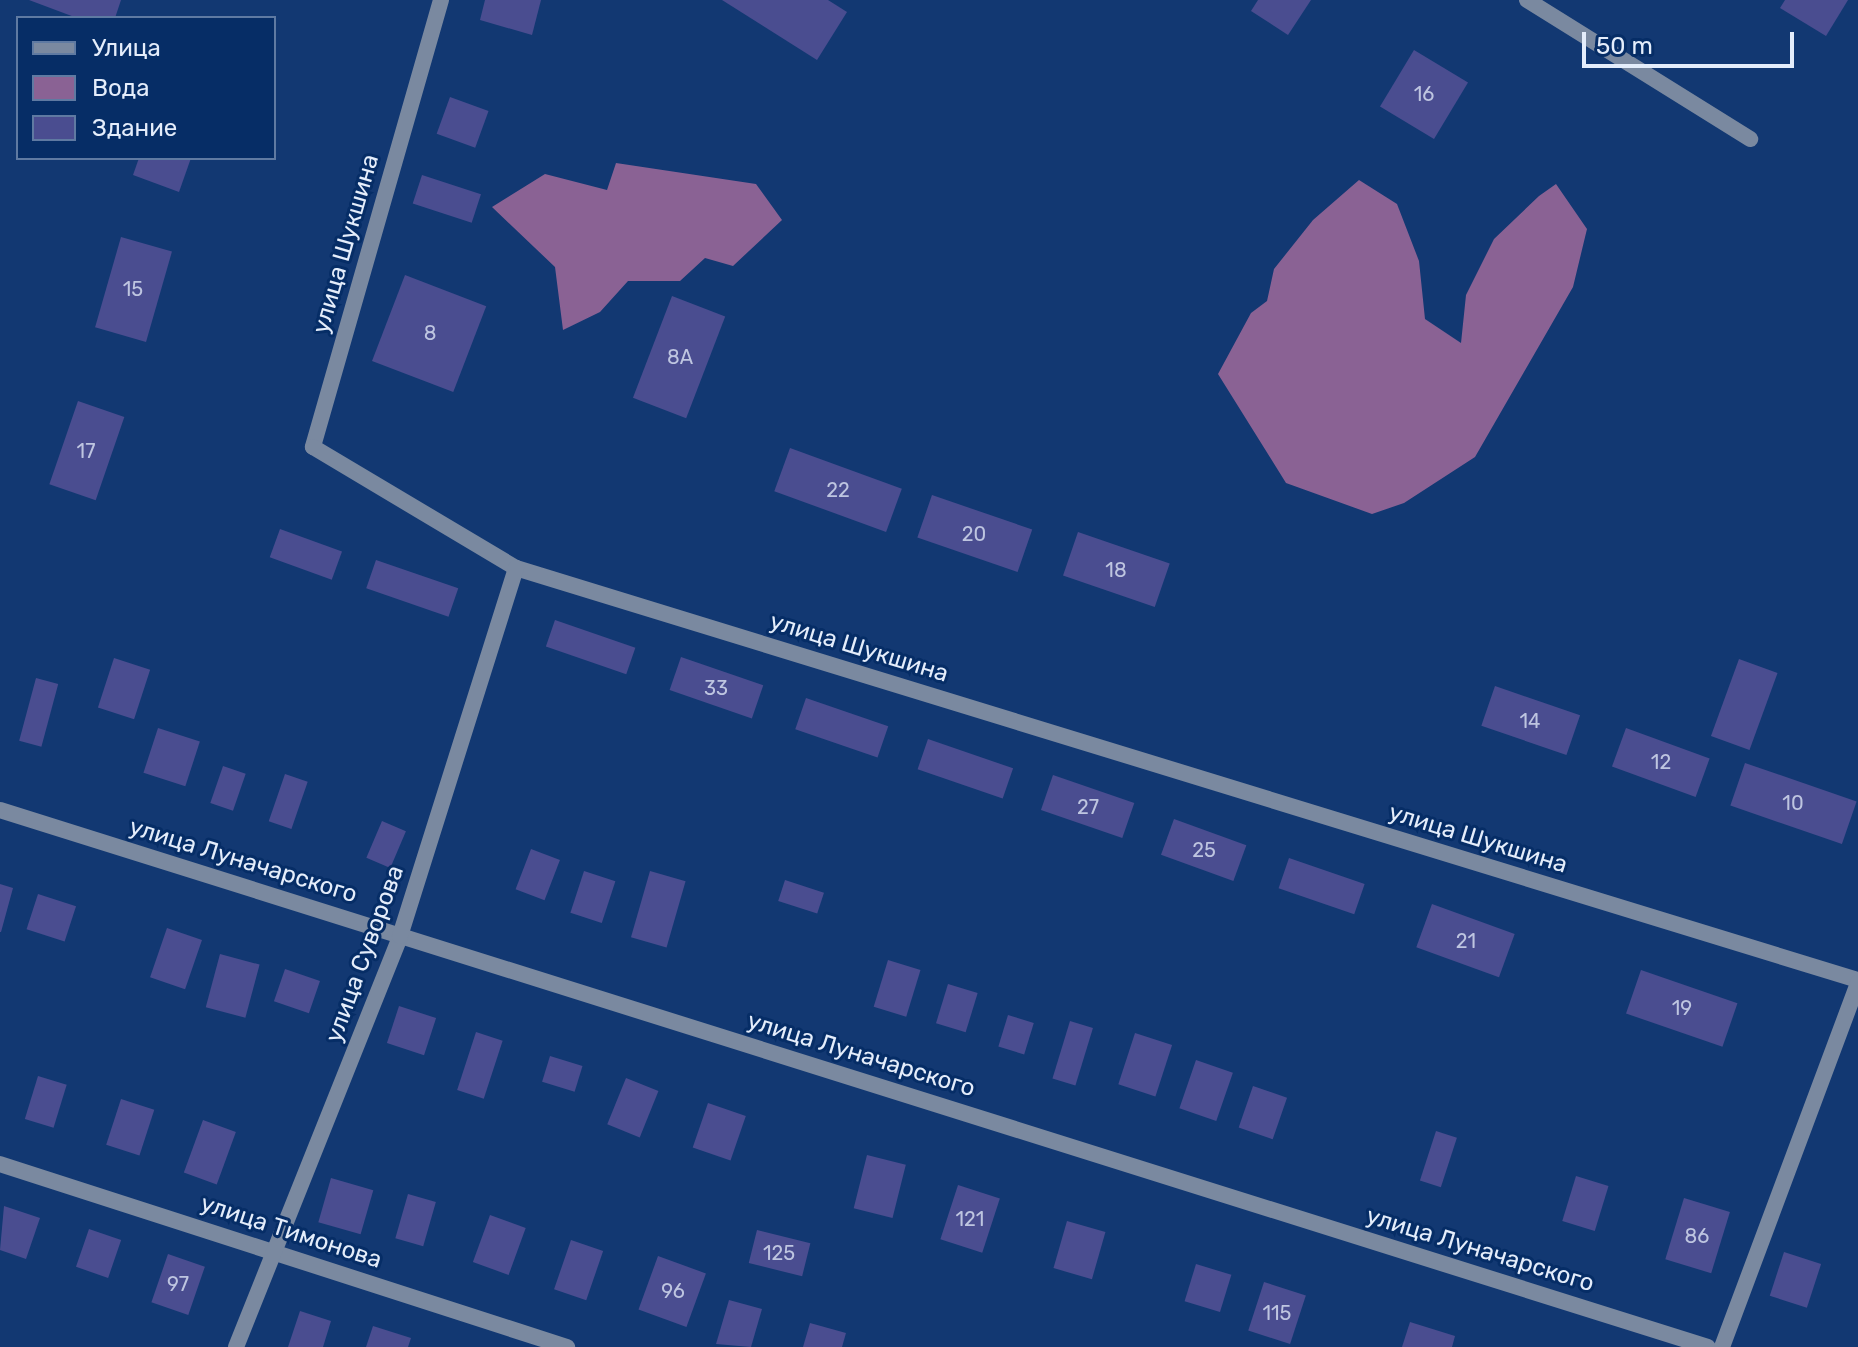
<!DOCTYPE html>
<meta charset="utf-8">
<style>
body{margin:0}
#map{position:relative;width:1858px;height:1347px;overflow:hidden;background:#123872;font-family:Rubik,sans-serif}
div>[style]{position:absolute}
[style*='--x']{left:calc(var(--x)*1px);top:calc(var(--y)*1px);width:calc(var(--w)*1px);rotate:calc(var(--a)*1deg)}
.water>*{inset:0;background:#8a6294}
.building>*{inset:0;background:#4a4d90;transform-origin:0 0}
.street>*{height:16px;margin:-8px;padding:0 8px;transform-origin:8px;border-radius:8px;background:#7a89a0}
span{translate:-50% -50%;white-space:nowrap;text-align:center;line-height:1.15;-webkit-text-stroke:6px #062d66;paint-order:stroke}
.number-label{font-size:20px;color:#bec5e0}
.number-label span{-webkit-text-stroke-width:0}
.street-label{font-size:24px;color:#e4edfb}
.legend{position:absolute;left:16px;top:16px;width:260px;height:144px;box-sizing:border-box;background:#062d66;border:2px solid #5f7aa2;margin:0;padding:10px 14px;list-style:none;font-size:24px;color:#e4edfb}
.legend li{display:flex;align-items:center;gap:16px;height:40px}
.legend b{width:40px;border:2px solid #5f7aa2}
.scale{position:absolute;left:1582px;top:32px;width:212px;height:36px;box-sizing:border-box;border:4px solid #e4edfb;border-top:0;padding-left:10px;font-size:24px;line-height:28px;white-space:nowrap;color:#e4edfb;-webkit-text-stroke:6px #062d66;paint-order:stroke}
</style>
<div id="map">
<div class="water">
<i style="clip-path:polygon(616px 163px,756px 184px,782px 220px,733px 266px,705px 258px,680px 281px,628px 281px,600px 312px,563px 330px,555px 267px,492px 207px,545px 174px,607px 190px)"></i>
<i style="clip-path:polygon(1359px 180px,1397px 204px,1419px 261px,1425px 319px,1461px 343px,1466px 295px,1494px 239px,1539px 196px,1556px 184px,1587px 229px,1573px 287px,1475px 457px,1404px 503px,1372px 514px,1286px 483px,1218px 374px,1251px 313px,1267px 301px,1274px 269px,1313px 220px)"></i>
</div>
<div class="building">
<i style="clip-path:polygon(29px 0,121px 0,115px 18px,77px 18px)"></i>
<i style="clip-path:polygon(485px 0,541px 0,532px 35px,480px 20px)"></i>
<i style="clip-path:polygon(722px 0,828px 0,847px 12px,817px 60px)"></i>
<i style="clip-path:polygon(1258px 0,1311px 0,1288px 35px,1251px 11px)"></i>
<i style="clip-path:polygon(1785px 0,1848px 0,1826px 36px,1780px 8px)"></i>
<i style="left:1414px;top:50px;width:63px;height:66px;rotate:31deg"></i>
<i style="left:450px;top:97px;width:41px;height:39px;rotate:20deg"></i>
<i style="clip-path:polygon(139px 158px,191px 158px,179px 192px,133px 175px)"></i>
<i style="left:422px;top:175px;width:62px;height:30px;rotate:18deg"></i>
<i style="left:121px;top:237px;width:53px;height:94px;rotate:16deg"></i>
<i style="left:405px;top:275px;width:87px;height:92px;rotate:21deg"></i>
<i style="left:672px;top:296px;width:57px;height:109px;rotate:21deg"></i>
<i style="left:78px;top:401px;width:49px;height:88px;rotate:19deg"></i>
<i style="left:790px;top:448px;width:119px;height:46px;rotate:20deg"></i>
<i style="left:932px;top:495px;width:106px;height:45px;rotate:19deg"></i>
<i style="left:280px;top:529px;width:66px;height:30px;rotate:20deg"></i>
<i style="left:1078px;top:532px;width:97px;height:46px;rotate:19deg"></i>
<i style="left:376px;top:560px;width:87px;height:30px;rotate:19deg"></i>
<i style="left:555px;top:620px;width:85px;height:28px;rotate:19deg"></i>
<i style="left:681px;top:657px;width:87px;height:35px;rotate:19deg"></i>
<i style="left:114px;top:658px;width:38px;height:52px;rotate:18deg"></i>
<i style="left:1739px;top:659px;width:41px;height:82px;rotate:20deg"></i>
<i style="left:36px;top:678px;width:23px;height:65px;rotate:15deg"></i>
<i style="left:1495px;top:686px;width:90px;height:42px;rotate:19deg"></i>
<i style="left:806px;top:698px;width:87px;height:33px;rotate:19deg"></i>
<i style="left:158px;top:728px;width:44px;height:47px;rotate:18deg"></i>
<i style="left:1626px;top:728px;width:89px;height:41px;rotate:20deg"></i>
<i style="left:928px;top:739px;width:90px;height:32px;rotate:19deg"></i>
<i style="left:1745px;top:763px;width:118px;height:45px;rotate:19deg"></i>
<i style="left:223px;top:766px;width:24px;height:39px;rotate:19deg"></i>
<i style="left:285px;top:774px;width:24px;height:50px;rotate:19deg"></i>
<i style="left:1053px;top:775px;width:86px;height:37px;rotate:19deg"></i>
<i style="left:1174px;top:819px;width:77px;height:38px;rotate:20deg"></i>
<i style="left:382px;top:821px;width:26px;height:40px;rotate:23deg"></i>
<i style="left:531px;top:849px;width:31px;height:43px;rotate:21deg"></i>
<i style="left:1289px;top:858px;width:80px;height:32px;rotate:19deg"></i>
<i style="left:584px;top:871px;width:33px;height:44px;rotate:18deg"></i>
<i style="left:650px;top:871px;width:37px;height:69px;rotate:16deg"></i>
<i style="left:785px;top:880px;width:41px;height:22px;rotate:18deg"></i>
<i style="clip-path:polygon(0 884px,13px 888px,1px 932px,0 932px)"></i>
<i style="left:38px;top:894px;width:40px;height:37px;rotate:18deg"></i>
<i style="left:1432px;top:904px;width:88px;height:46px;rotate:20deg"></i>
<i style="left:167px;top:928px;width:37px;height:52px;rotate:19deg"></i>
<i style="left:220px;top:954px;width:41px;height:55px;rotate:15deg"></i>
<i style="left:888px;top:960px;width:34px;height:49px;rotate:17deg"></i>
<i style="left:285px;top:969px;width:37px;height:34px;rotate:19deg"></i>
<i style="left:1641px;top:970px;width:102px;height:46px;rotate:19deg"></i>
<i style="left:948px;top:984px;width:31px;height:41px;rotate:17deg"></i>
<i style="left:399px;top:1006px;width:39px;height:39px;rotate:18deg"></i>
<i style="left:1008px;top:1015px;width:27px;height:33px;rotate:17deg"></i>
<i style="left:1070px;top:1021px;width:24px;height:60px;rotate:17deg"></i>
<i style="left:476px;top:1032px;width:28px;height:61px;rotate:18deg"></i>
<i style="left:1135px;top:1033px;width:39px;height:54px;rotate:18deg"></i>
<i style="left:550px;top:1056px;width:34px;height:27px;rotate:17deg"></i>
<i style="left:1196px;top:1060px;width:39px;height:51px;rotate:19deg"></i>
<i style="left:38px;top:1076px;width:30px;height:45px;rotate:17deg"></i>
<i style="left:626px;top:1078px;width:35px;height:50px;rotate:22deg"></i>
<i style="left:1253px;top:1086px;width:36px;height:44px;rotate:19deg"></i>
<i style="left:121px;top:1099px;width:35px;height:48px;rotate:18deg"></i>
<i style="left:708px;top:1103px;width:40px;height:47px;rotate:19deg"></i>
<i style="left:203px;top:1120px;width:35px;height:56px;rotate:20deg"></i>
<i style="left:1436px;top:1131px;width:22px;height:52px;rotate:18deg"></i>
<i style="left:867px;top:1155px;width:40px;height:55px;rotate:14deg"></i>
<i style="left:1576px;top:1176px;width:34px;height:47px;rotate:17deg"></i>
<i style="left:331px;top:1178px;width:44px;height:46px;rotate:16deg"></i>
<i style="left:958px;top:1185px;width:44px;height:57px;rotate:18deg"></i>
<i style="left:408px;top:1194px;width:29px;height:46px;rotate:16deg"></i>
<i style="left:1684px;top:1198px;width:48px;height:64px;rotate:17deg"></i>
<i style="clip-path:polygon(4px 1206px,40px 1218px,26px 1259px,0 1250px)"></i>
<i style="left:490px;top:1215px;width:38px;height:50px;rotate:20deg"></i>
<i style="left:1067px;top:1221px;width:40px;height:49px;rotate:16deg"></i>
<i style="left:89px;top:1229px;width:34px;height:40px;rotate:19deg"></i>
<i style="left:757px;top:1230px;width:55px;height:34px;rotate:14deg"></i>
<i style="left:571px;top:1240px;width:34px;height:52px;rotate:19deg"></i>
<i style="left:1784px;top:1252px;width:39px;height:46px;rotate:18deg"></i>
<i style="left:168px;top:1254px;width:39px;height:51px;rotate:19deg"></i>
<i style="left:658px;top:1256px;width:51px;height:57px;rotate:20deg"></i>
<i style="left:1196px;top:1264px;width:37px;height:39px;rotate:17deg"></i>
<i style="left:1264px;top:1282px;width:44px;height:51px;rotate:18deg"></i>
<i style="clip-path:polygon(729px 1300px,762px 1309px,751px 1347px,716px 1344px)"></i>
<i style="clip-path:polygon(300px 1311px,331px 1321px,323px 1347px,288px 1347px)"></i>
<i style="clip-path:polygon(1410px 1322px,1455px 1336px,1452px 1347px,1402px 1347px)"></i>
<i style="clip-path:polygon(810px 1323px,846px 1333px,842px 1347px,803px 1347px)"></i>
<i style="clip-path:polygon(373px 1326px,411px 1338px,408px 1347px,366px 1347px)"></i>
</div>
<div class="street">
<i style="--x:441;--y:0;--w:465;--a:106"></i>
<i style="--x:313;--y:447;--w:236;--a:30.8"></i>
<i style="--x:516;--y:568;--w:1404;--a:17.07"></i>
<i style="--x:1527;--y:0;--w:263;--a:31.9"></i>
<i style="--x:0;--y:810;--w:1790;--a:17.45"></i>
<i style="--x:0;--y:1164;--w:596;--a:17.89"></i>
<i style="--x:236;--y:1347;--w:443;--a:-68.2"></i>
<i style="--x:400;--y:936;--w:386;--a:-72.5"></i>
<i style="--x:1722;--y:1347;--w:389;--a:-69.5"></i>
</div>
<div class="number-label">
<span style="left:1424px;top:94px">16</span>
<span style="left:133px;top:289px">15</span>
<span style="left:430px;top:333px">8</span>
<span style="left:680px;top:357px">8А</span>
<span style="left:86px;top:451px">17</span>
<span style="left:838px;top:490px">22</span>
<span style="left:974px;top:534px">20</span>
<span style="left:1116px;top:570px">18</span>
<span style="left:716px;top:688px">33</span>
<span style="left:1530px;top:721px">14</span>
<span style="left:1661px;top:762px">12</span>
<span style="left:1793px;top:803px">10</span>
<span style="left:1088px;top:807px">27</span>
<span style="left:1204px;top:850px">25</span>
<span style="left:1466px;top:941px">21</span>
<span style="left:1682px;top:1008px">19</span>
<span style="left:970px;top:1219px">121</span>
<span style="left:1697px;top:1236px">86</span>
<span style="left:779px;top:1253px">125</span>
<span style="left:178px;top:1284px">97</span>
<span style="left:673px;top:1291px">96</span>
<span style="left:1277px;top:1313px">115</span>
</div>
<div class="street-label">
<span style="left:346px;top:244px;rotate:-74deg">улица Шукшина</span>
<span style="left:859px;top:648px;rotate:17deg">улица Шукшина</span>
<span style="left:1478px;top:839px;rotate:17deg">улица Шукшина</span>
<span style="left:243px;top:861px;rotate:17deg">улица Луначарского</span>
<span style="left:365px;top:954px;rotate:-70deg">улица Суворова</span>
<span style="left:861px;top:1055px;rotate:17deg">улица Луначарского</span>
<span style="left:291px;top:1232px;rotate:18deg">улица Тимонова</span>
<span style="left:1480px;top:1250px;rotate:17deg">улица Луначарского</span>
</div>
<ul class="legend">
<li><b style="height:10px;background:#7a89a0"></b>Улица</li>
<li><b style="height:22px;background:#8a6294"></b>Вода</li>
<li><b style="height:22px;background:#4a4d90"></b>Здание</li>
</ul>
<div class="scale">50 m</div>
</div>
